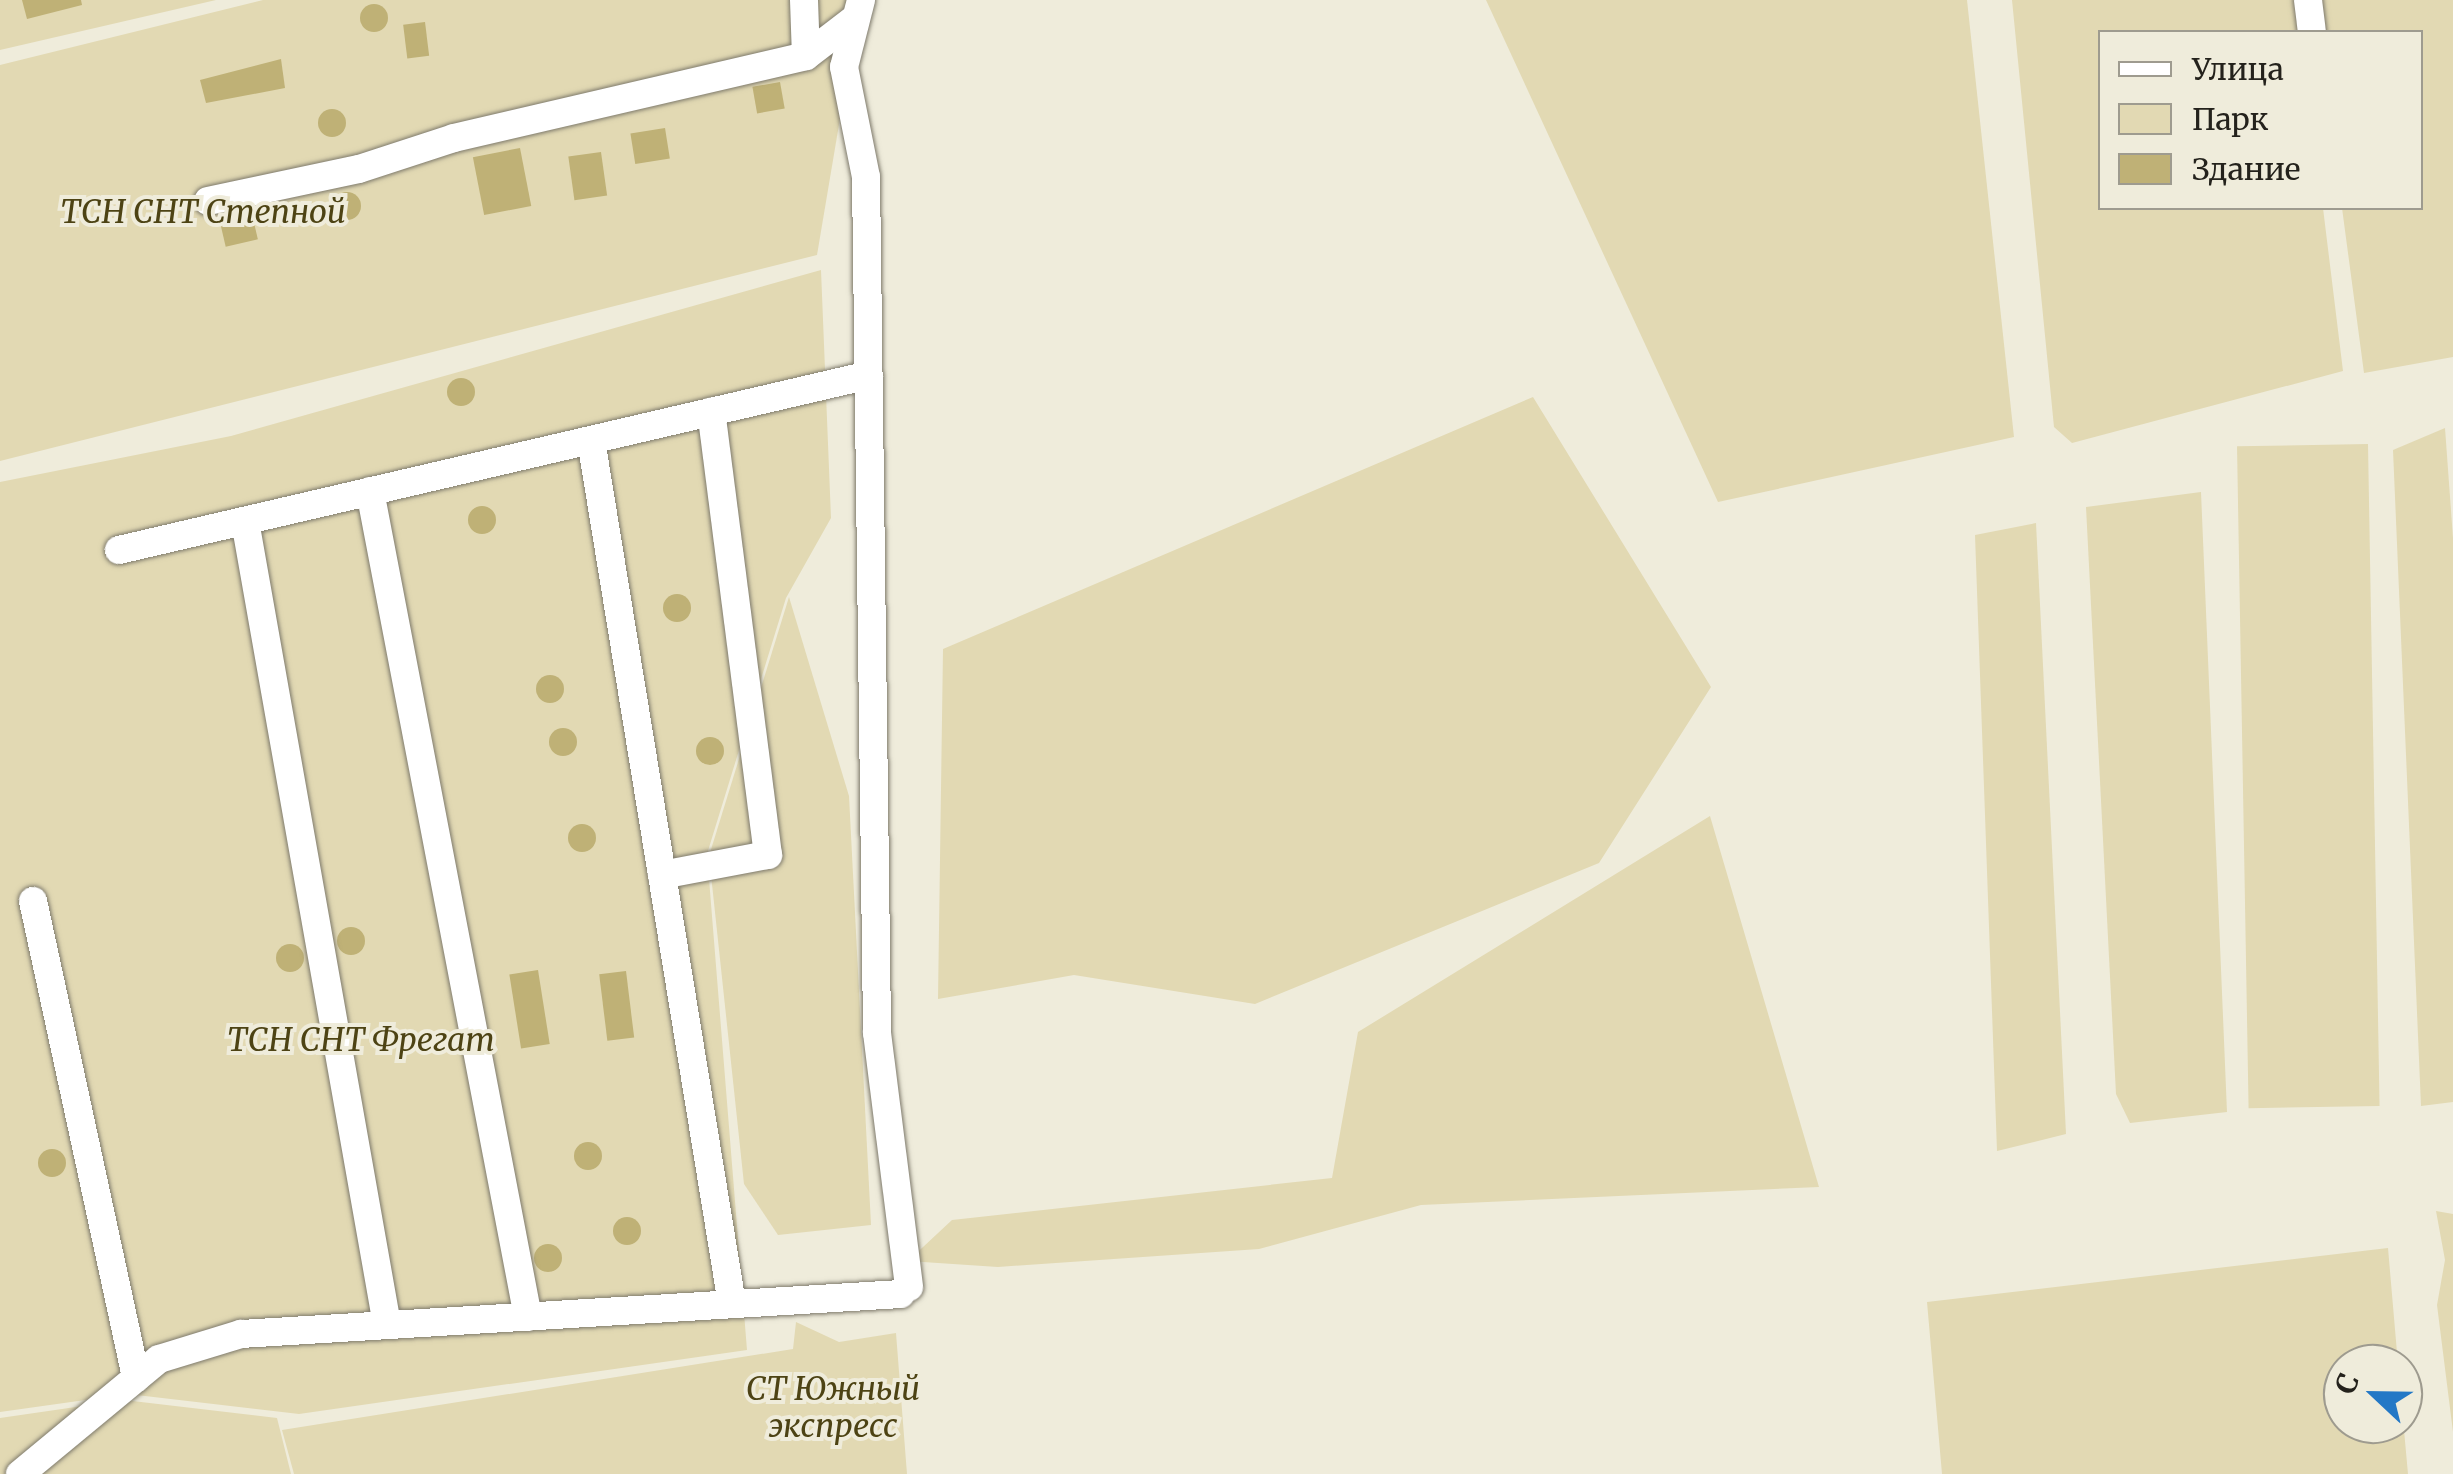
<!DOCTYPE html>
<meta charset="utf-8">
<style>
body{margin:0}
#map{position:relative;width:2453px;height:1474px;overflow:hidden;background:#efecdb;font-family:Merriweather,serif}
div>[style]{position:absolute}
[style*='--x']{left:calc(var(--x)*1px);top:calc(var(--y)*1px);width:calc(var(--w)*1px);rotate:calc(var(--a)*1deg)}
.green>*{inset:0;background:#e2d9b3;transform-origin:0 0}
.building>*{inset:0;background:#bfb176;transform-origin:0 0}
.round{border-radius:50%}
.roads{filter:drop-shadow(0 0 2px #7e7a6c) drop-shadow(0 0 2px #7e7a6c)}
.minor>*{height:28px;margin:-14px;padding:0 14px;transform-origin:14px;border-radius:14px;background:#fff}
span{translate:-50% -50%;white-space:nowrap;text-align:center;line-height:1.15;-webkit-text-stroke:8px #efecdb;paint-order:stroke}
.park-label{font-size:32px;color:#4d4314;font-style:italic}
.legend{position:absolute;left:2098px;top:30px;width:325px;height:180px;box-sizing:border-box;background:#efecdb;border:2px solid #9e9b8f;margin:0;padding:12px 18px;list-style:none;font-size:30px;color:#24221c}
.legend li{display:flex;align-items:center;gap:20px;height:50px}
.legend b{width:50px;border:2px solid #9e9b8f}
.north{position:absolute;left:2323px;top:1344px;width:100px;height:100px;box-sizing:border-box;background:#efecdb;border:2px solid #9e9b8f;border-radius:50%;rotate:292deg;font-size:28px;font-weight:700;line-height:40px;text-align:center;color:#24221c}
.north::after{content:'';display:block;margin:auto;width:35px;height:45px;background:#2378c6;clip-path:polygon(50% 0,100% 100%,50% 72%,0 100%)}
</style>
<div id="map">
<div class="green">
<i style="clip-path:polygon(0 0,216px 0,0 50px)"></i>
<i style="clip-path:polygon(263px 0,860px 0,817px 255px,0 461px,0 65px)"></i>
<i style="clip-path:polygon(1486px 0,1967px 0,2014px 437px,1718px 502px)"></i>
<i style="clip-path:polygon(2012px 0,2297px 0,2301px 32px,2100px 32px,2100px 208px,2323px 208px,2343px 371px,2072px 443px,2054px 427px)"></i>
<i style="clip-path:polygon(2315px 0,2453px 0,2453px 357px,2364px 373px,2342px 208px,2420px 208px,2420px 32px,2319px 32px)"></i>
<i style="clip-path:polygon(821px 270px,831px 518px,786px 598px,707px 854px,747px 1350px,299px 1414px,128px 1394px,0 1412px,0 482px,231px 436px)"></i>
<i style="clip-path:polygon(1533px 397px,1711px 687px,1599px 863px,1255px 1004px,1074px 975px,938px 999px,943px 649px)"></i>
<i style="clip-path:polygon(2445px 428px,2453px 538px,2453px 1102px,2421px 1106px,2393px 450px)"></i>
<i style="left:2368px;top:444px;width:662px;height:131px;rotate:89deg"></i>
<i style="clip-path:polygon(2201px 492px,2227px 1112px,2130px 1123px,2116px 1094px,2086px 507px)"></i>
<i style="clip-path:polygon(2036px 523px,2066px 1134px,1997px 1151px,1975px 535px)"></i>
<i style="clip-path:polygon(789px 597px,849px 796px,871px 1225px,778px 1235px,744px 1184px,709px 856px)"></i>
<i style="clip-path:polygon(1710px 816px,1819px 1187px,1421px 1205px,1259px 1249px,998px 1267px,908px 1261px,952px 1220px,1332px 1178px,1358px 1032px)"></i>
<i style="clip-path:polygon(2436px 1211px,2453px 1214px,2453px 1432px,2437px 1305px,2445px 1260px)"></i>
<i style="clip-path:polygon(2388px 1248px,2398px 1364px,2343px 1364px,2343px 1424px,2403px 1424px,2403px 1419px,2408px 1474px,1942px 1474px,1927px 1302px)"></i>
<i style="clip-path:polygon(796px 1322px,839px 1342px,896px 1333px,907px 1474px,294px 1474px,282px 1430px,793px 1349px)"></i>
<i style="clip-path:polygon(124px 1400px,277px 1418px,291px 1474px,0 1474px,0 1418px)"></i>
</div>
<div class="building">
<i style="clip-path:polygon(22px 0,81px 0,82px 5px,27px 19px)"></i>
<i class="round" style="left:360px;top:4px;width:28px;height:28px"></i>
<i style="left:425px;top:22px;width:34px;height:22px;rotate:83deg"></i>
<i style="clip-path:polygon(281px 59px,285px 88px,206px 103px,200px 80px)"></i>
<i style="left:780px;top:82px;width:27px;height:28px;rotate:80deg"></i>
<i class="round" style="left:318px;top:109px;width:28px;height:28px"></i>
<i style="left:665px;top:128px;width:31px;height:35px;rotate:81deg"></i>
<i style="left:520px;top:148px;width:59px;height:48px;rotate:79deg"></i>
<i style="left:601px;top:152px;width:44px;height:33px;rotate:82deg"></i>
<i class="round" style="left:333px;top:192px;width:28px;height:28px"></i>
<i style="left:252px;top:214px;width:26px;height:33px;rotate:77deg"></i>
<i class="round" style="left:447px;top:378px;width:28px;height:28px"></i>
<i class="round" style="left:468px;top:506px;width:28px;height:28px"></i>
<i class="round" style="left:663px;top:594px;width:28px;height:28px"></i>
<i class="round" style="left:536px;top:675px;width:28px;height:28px"></i>
<i class="round" style="left:549px;top:728px;width:28px;height:28px"></i>
<i class="round" style="left:696px;top:737px;width:28px;height:28px"></i>
<i class="round" style="left:568px;top:824px;width:28px;height:28px"></i>
<i class="round" style="left:337px;top:927px;width:28px;height:28px"></i>
<i class="round" style="left:276px;top:944px;width:28px;height:28px"></i>
<i style="left:538px;top:970px;width:75px;height:29px;rotate:81deg"></i>
<i style="left:626px;top:971px;width:67px;height:27px;rotate:83deg"></i>
<i class="round" style="left:574px;top:1142px;width:28px;height:28px"></i>
<i class="round" style="left:38px;top:1149px;width:28px;height:28px"></i>
<i class="round" style="left:613px;top:1217px;width:28px;height:28px"></i>
<i class="round" style="left:534px;top:1244px;width:28px;height:28px"></i>
</div>
<div class="roads">
<div class="minor">
<i style="--x:804;--y:0;--w:56;--a:88"></i>
<i style="--x:861;--y:0;--w:69;--a:104.2"></i>
<i style="--x:844;--y:67;--w:112;--a:78.7"></i>
<i style="--x:866;--y:177;--w:856;--a:89.26"></i>
<i style="--x:877;--y:1033;--w:256;--a:82.8"></i>
<i style="--x:2308;--y:0;--w:32;--a:83"></i>
<i style="--x:208;--y:201;--w:154;--a:-12"></i>
<i style="--x:359;--y:169;--w:100;--a:-18.1"></i>
<i style="--x:454;--y:138;--w:361;--a:-13.1"></i>
<i style="--x:806;--y:56;--w:59;--a:-37.5"></i>
<i style="--x:591;--y:440;--w:875;--a:80.73"></i>
<i style="--x:370;--y:491;--w:841;--a:79.17"></i>
<i style="--x:245;--y:521;--w:816;--a:79.98"></i>
<i style="--x:119;--y:550;--w:770;--a:-13.13"></i>
<i style="--x:662;--y:875;--w:108;--a:-10.7"></i>
<i style="--x:768;--y:855;--w:447;--a:-97.3"></i>
<i style="--x:33;--y:901;--w:488;--a:77.8"></i>
<i style="--x:20;--y:1474;--w:180;--a:-39.6"></i>
<i style="--x:159;--y:1359;--w:86;--a:-17"></i>
<i style="--x:241;--y:1334;--w:661;--a:-3.47"></i>
</div>
</div>
<div class="park-label">
<span style="left:203px;top:212px">ТСН СНТ Степной</span>
<span style="left:361px;top:1040px">ТСН СНТ Фрегат</span>
<span style="left:833px;top:1408px">СТ Южный<br>экспресс</span>
</div>
<ul class="legend">
<li><b style="height:12px;background:#fff"></b>Улица</li>
<li><b style="height:28px;background:#e2d9b3"></b>Парк</li>
<li><b style="height:28px;background:#bfb176"></b>Здание</li>
</ul>
<div class="north">С</div>
</div>
